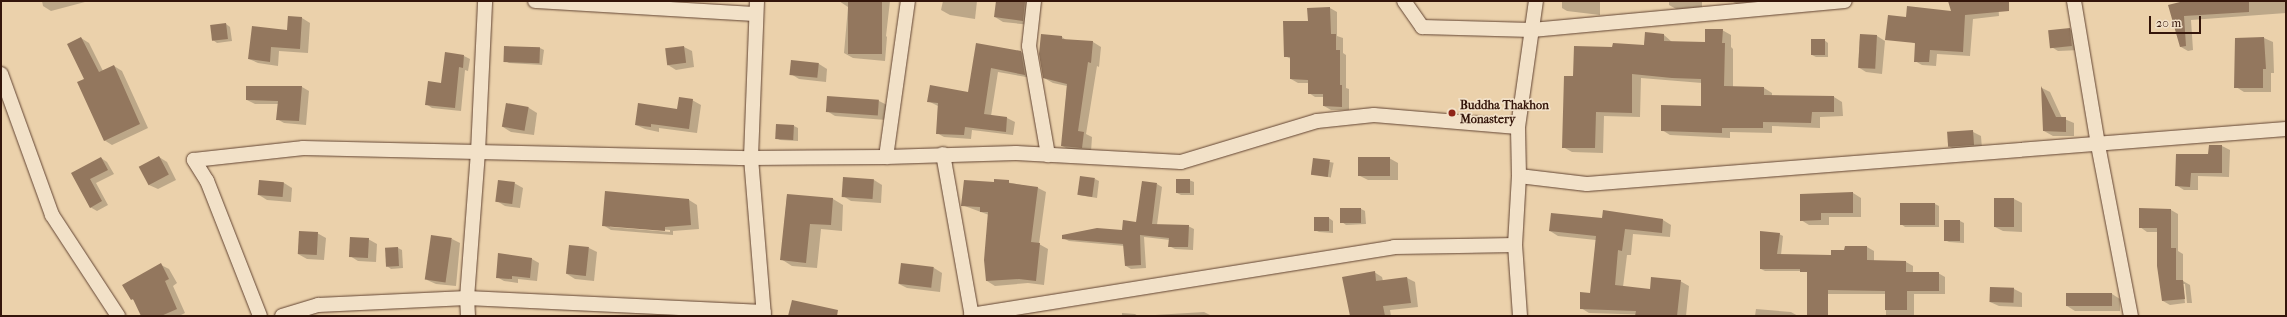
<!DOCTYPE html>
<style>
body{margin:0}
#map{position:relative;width:2287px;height:317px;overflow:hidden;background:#ebd1ab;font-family:"IM FELL French Canon",serif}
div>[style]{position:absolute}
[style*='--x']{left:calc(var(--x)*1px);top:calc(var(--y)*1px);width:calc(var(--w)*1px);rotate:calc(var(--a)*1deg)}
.shadow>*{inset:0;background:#0003;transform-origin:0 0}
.building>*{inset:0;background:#93775e;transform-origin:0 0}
.roads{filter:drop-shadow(0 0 1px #624432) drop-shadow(0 0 1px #624432)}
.minor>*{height:14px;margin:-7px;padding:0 7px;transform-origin:7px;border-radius:7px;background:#f2e1c8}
.dots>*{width:11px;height:11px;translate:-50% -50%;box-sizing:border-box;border:2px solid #f2e1c8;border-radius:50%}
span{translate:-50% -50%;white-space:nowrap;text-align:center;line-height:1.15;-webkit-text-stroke:3.5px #f2e1c8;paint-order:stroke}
.poi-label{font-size:12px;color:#34150a;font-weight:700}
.left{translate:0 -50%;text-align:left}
.frame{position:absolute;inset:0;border:2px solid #34150a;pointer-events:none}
.scale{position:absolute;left:2149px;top:16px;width:52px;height:18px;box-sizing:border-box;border:2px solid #34150a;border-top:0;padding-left:5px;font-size:12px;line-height:14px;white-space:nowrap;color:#34150a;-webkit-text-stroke:3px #f2e1c8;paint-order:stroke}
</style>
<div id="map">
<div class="shadow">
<i style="clip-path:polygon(42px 1px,85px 1px,85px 2px,51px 11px,43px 6px)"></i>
<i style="clip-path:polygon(839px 1px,890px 1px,886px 36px,887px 37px,885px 61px,853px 58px,844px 53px,848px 7px)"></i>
<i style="clip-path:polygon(943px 1px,977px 1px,975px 19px,950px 15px,941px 10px)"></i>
<i style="clip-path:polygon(997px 1px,1035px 1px,1031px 25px,1003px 22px,995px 17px)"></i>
<i style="clip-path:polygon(1562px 1px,1600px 1px,1600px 15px,1567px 11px,1562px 8px)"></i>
<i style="clip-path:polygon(1658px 1px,1702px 1px,1702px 10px,1678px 10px,1669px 5px,1669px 2px)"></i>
<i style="clip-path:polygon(1731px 1px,1757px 1px,1757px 5px,1737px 4px)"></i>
<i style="clip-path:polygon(1952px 1px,1998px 1px,1999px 16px,1973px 19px,1970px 56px,1937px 54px,1936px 66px,1922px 65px,1915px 61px,1916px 44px,1912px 42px,1953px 12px)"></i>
<i style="clip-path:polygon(2187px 1px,2286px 1px,2286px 13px,2191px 20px,2193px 50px,2188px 51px,2181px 47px,2170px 6px)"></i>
<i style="clip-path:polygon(1330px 8px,1337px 12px,1337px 36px,1343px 38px,1343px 53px,1346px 55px,1346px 88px,1349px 89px,1349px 110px,1331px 110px,1324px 106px,1324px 97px,1315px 97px,1309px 93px,1309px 83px,1298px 83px,1291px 79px,1291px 59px,1285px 56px,1309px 22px)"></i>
<i style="clip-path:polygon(289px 17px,302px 18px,310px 23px,308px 53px,279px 51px,278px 66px,258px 63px,249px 59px,288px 31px)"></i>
<i style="clip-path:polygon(226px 24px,230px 27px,232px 41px,217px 43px,213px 40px,211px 26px)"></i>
<i style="clip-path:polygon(2070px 29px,2078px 34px,2080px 50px,2058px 51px,2050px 46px)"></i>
<i style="clip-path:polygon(1722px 30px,1731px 35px,1731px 47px,1733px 49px,1733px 87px,1764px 88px,1772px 93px,1772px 96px,1834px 97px,1842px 102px,1843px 116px,1820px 117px,1820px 128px,1772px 126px,1772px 133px,1730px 132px,1730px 138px,1670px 135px,1662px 130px,1702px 107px,1702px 83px,1641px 78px,1640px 117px,1604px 116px,1603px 153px,1572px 152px,1563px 147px,1574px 77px,1613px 48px,1644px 46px,1646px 33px,1664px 35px,1672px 42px,1706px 43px)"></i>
<i style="clip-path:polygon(1860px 35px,1877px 36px,1885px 41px,1882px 74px,1866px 72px,1858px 67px)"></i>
<i style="clip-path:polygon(1062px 37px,1066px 40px,1093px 42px,1101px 47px,1099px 67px,1097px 66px,1086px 134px,1092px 137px,1091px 152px,1070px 150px,1062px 146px,1067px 86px,1053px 83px,1044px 78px)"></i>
<i style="clip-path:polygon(81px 38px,89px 43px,103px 71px,114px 66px,122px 71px,148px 128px,112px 145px,104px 140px,86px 79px)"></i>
<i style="clip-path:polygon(2236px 38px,2264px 38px,2273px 42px,2274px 73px,2271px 73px,2271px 92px,2244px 92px,2236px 87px)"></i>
<i style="clip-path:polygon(1824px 40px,1828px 43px,1828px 57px,1816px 57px,1812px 55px)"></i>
<i style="clip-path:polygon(977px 44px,1021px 52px,1028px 56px,1032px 78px,998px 72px,991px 116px,1007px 118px,1015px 122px,1013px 135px,972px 130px,971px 139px,944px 137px,937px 133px,938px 106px,928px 101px,969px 93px)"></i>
<i style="clip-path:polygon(505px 47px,540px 48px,544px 50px,542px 65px,509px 63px,505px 61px)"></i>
<i style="clip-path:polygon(684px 47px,692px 51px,694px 67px,676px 70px,668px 65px)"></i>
<i style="clip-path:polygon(464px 56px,470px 59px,468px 71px,465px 70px,461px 111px,432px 108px,426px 104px)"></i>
<i style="clip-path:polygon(819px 64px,827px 69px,826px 82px,799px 79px,791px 74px)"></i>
<i style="clip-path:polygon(302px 87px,309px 91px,306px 125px,284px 123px,277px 119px,278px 104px,255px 104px,247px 100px)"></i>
<i style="clip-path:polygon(2042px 88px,2050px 92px,2062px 118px,2074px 123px,2074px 136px,2053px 136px,2044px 131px)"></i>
<i style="clip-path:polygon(692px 100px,701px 105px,697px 133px,659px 128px,659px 132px,645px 129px,636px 125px,678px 110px)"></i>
<i style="clip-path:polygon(879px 101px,887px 105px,886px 120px,835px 116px,827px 111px)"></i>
<i style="clip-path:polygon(507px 104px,529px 108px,537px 113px,534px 135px,511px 132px,503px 127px)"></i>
<i style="clip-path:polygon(794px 126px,798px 128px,798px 141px,780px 140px,776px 138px)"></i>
<i style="clip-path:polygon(1973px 132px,1981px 136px,1982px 149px,1957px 151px,1949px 146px)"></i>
<i style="clip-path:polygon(2210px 146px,2222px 146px,2230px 150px,2229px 177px,2198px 176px,2198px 190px,2184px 190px,2176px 185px,2209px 155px)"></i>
<i style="clip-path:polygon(159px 157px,167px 162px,176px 180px,158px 189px,149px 185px)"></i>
<i style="clip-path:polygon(101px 158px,107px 162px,114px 174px,96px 183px,108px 205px,97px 211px,90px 207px,72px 173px)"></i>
<i style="clip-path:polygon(1389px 158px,1398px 163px,1398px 180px,1368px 180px,1360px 176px)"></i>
<i style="left:1314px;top:159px;width:20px;height:15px;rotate:11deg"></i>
<i style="clip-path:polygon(1095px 179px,1099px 181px,1097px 198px,1079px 195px)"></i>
<i style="clip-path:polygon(874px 180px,882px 185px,881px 203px,851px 201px,843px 196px)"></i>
<i style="clip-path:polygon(995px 180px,1038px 188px,1046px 192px,1039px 244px,1048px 249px,1044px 285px,1028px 283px,995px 286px,987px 281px,989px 215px,962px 205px,995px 183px)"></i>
<i style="clip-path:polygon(1189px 180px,1194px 182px,1194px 195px,1181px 195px,1177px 193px)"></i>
<i style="clip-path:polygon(260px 181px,284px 183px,292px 188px,291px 202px,267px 200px,259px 195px)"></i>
<i style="clip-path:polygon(514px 183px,523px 188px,520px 208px,505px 206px,497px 201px)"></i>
<i style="clip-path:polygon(1157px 184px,1162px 187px,1157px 225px,1188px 226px,1194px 229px,1193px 250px,1175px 249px,1169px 246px,1170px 240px,1144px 237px,1146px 268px,1131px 269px,1126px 266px,1125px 246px,1069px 241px,1063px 238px,1123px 231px,1137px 223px)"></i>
<i style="clip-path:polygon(1853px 193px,1861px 198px,1861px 217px,1829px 217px,1829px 225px,1809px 225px,1801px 220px)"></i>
<i style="clip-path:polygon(787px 195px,833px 199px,843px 205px,842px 231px,821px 229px,817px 268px,792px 266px,781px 259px)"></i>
<i style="clip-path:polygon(2014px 199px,2022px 203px,2022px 232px,2003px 231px,1995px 227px)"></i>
<i style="clip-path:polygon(evenodd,689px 200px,697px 205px,699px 229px,673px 231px,673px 235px,611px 230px,603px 225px,689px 200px,610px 225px,670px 230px,670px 232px,610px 227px,610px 225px)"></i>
<i style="clip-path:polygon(1935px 204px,1939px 206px,1939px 227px,1905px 227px,1901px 224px)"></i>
<i style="clip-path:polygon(1341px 209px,1361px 209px,1365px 211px,1366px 224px,1346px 225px,1342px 222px)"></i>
<i style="clip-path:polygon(2171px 210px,2178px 214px,2178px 251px,2183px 254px,2183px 281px,2190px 285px,2192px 303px,2187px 303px,2185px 284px,2183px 284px,2185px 303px,2170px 305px,2163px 301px,2158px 232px,2147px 232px,2140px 227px)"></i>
<i style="clip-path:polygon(1315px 218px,1329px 218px,1333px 221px,1333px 233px,1319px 232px,1315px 230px)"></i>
<i style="clip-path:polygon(1603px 220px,1663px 220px,1671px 225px,1670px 237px,1633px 234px,1631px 255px,1627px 255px,1623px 287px,1651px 290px,1680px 281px,1689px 286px,1686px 316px,1589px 313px,1581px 308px,1591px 294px,1596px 240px,1558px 236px,1550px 231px)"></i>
<i style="clip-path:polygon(1960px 221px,1964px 223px,1964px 243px,1949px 242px,1945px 240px)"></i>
<i style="clip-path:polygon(317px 233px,326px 238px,324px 260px,307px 259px,298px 254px)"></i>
<i style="clip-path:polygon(1779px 234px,1783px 236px,1781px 255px,1802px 258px,1800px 271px,1765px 271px,1761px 269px)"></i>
<i style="clip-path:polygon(368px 239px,377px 244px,376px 262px,358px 261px,350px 256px)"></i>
<i style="clip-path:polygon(452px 239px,460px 243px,456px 286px,436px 284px,427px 280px)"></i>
<i style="clip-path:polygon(1867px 247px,1874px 251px,1874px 262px,1906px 262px,1913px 266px,1913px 273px,1938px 273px,1945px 277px,1945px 294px,1914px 294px,1914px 316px,1886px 316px,1886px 294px,1824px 294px,1832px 256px)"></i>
<i style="clip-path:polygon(398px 248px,402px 250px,403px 268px,391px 269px,387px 266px,386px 249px)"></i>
<i style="clip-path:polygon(589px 248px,597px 252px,594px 281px,575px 279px,567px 274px)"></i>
<i style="clip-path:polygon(499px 254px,532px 259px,539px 263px,537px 281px,518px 279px,518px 283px,504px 281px,497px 277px)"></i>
<i style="clip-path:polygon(161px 265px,169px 269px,177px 283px,173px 286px,185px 313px,179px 316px,142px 316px,135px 301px,132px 299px)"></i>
<i style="clip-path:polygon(934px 268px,942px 273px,940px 292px,907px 288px,899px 284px)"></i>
<i style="clip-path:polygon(1374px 272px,1382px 277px,1383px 281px,1407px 278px,1415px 282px,1418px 307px,1390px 310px,1391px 316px,1351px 316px)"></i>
<i style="clip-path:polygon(2014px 289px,2022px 293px,2022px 307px,1999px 306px,1990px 302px)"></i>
<i style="clip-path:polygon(2112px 294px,2120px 299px,2120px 311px,2075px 311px,2067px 306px)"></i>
<i style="clip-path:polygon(1756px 309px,1791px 312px,1798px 316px,1755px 316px)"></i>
<i style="clip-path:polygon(1204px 312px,1212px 316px,1155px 316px,1155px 315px)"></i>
<i style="clip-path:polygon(1122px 313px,1135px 314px,1138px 316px,1122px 316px)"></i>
</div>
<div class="building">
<i style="left:848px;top:1px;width:34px;height:53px"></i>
<i style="clip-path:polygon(996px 1px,1025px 1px,1023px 21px,994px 17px)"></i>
<i style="clip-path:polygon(1948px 1px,2009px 1px,2009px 11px,1965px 15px,1963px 52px,1930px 50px,1929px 62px,1914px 62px,1915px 43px,1885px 40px,1888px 15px,1906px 17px,1907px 6px,1951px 11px)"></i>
<i style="clip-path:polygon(2184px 1px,2249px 1px,2249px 12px,2184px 16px,2186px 46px,2180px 47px,2168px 5px)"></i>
<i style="clip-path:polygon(1330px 7px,1331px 34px,1336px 34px,1336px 50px,1340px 50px,1340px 85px,1342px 85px,1342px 107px,1323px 106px,1323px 94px,1308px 94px,1308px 80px,1290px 79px,1290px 57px,1284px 57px,1283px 21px,1308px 21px,1307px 8px)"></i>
<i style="clip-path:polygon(288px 16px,302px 17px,300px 49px,271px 47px,270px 62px,248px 59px,252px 26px,287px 30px)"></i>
<i style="left:226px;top:23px;width:16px;height:16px;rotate:83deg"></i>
<i style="left:2070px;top:28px;width:18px;height:22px;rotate:84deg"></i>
<i style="clip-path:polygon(1705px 29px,1723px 29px,1722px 43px,1725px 43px,1724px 86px,1764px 87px,1764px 95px,1834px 96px,1834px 112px,1812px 112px,1811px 123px,1763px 122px,1763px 128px,1722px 128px,1722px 133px,1661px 131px,1661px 105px,1701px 106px,1701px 79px,1672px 78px,1632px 74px,1632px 113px,1596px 112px,1595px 148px,1562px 148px,1564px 76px,1573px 76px,1574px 46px,1612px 47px,1613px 43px,1644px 45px,1645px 32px,1664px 34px,1664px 41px,1705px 42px)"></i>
<i style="clip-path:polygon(1041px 34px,1062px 36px,1062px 39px,1093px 41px,1091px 63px,1088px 62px,1078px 131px,1084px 132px,1082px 148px,1061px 146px,1067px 84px,1043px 78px,1039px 54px)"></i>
<i style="left:1860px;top:34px;width:17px;height:34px;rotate:3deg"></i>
<i style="clip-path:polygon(81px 37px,99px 72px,114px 65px,140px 124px,104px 141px,77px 82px,84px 79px,67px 44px)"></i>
<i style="clip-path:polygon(2264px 37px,2266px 69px,2263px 69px,2263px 88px,2234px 88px,2235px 38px)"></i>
<i style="left:1811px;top:39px;width:14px;height:16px"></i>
<i style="clip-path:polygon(976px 43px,1021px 51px,1025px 75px,991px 68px,984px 114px,1007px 117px,1006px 132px,965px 127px,964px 135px,936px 134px,938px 103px,927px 102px,930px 85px,968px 92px)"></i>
<i style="left:504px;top:46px;width:36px;height:16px;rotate:2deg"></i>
<i style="left:684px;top:46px;width:17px;height:19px;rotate:83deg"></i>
<i style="clip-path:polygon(445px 52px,464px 55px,463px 68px,459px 67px,455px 108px,425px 105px,428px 81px,441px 83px)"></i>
<i style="left:791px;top:60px;width:28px;height:15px;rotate:6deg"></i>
<i style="clip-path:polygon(246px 86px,302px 86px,299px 121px,276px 120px,278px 101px,246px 100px)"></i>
<i style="clip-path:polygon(2041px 86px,2056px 117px,2066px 117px,2066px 132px,2043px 131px)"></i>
<i style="left:827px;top:96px;width:52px;height:16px;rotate:4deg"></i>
<i style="clip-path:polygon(679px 97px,693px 99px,689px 129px,651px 124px,651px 127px,635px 125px,638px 103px,677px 109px)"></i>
<i style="left:506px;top:103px;width:23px;height:24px;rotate:10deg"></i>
<i style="left:776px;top:124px;width:18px;height:15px;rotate:3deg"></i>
<i style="left:1973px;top:130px;width:15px;height:26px;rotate:86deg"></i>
<i style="clip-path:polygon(2209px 145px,2222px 145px,2222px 173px,2191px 173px,2190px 187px,2175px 186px,2176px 154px,2208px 154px)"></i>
<i style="left:159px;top:156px;width:21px;height:23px;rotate:62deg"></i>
<i style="clip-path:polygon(101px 157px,108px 170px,90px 179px,102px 201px,90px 208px,71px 173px)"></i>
<i style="left:1390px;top:157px;width:19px;height:32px;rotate:90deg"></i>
<i style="left:1313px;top:158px;width:17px;height:17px;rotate:7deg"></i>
<i style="left:1080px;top:176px;width:15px;height:19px;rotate:8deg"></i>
<i style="left:843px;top:177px;width:31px;height:20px;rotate:4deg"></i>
<i style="clip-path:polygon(994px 179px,1009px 180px,1009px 183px,1038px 187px,1031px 242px,1040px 243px,1036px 281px,1019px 279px,986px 281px,984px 260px,988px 212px,980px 212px,980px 207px,961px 206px,964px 180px,994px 182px)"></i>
<i style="left:1176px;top:179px;width:14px;height:14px"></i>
<i style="left:259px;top:180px;width:25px;height:15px;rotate:5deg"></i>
<i style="left:498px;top:180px;width:17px;height:22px;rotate:7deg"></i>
<i style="clip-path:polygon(1142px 181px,1157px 183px,1152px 224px,1189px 225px,1188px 247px,1168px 247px,1169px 238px,1140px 235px,1141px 265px,1125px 266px,1123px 244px,1062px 239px,1062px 235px,1097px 228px,1122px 230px,1123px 220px,1136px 222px)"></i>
<i style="clip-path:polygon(605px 191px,689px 199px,691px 225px,665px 227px,665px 231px,602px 226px)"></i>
<i style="clip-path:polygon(1853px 192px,1853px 213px,1821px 213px,1821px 220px,1800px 221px,1800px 194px)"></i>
<i style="clip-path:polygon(787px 194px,833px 198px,831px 225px,810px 224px,806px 263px,780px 260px)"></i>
<i style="left:1994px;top:198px;width:20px;height:29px"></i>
<i style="left:1900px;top:203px;width:35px;height:22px"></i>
<i style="left:1340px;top:208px;width:21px;height:15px"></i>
<i style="clip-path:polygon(2139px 208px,2171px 209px,2171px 248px,2176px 248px,2176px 280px,2183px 280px,2185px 299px,2162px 301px,2157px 266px,2157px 228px,2139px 228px)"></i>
<i style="clip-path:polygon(1603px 210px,1663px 219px,1662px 233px,1625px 229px,1622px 251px,1618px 250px,1615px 285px,1650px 289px,1651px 277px,1681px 280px,1677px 316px,1635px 316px,1636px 311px,1580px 309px,1580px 292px,1590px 293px,1596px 236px,1549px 231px,1551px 213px,1602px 218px)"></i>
<i style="left:1314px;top:217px;width:15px;height:14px"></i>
<i style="left:1944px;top:220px;width:16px;height:21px"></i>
<i style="left:299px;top:231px;width:19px;height:23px;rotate:3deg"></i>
<i style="clip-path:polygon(1760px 231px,1780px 233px,1777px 254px,1831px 255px,1831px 250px,1844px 250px,1845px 246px,1867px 246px,1867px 260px,1906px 261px,1906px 272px,1939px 272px,1939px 291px,1907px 291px,1907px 310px,1885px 310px,1885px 291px,1828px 290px,1828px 316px,1807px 316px,1807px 272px,1800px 272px,1800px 269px,1760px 269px)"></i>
<i style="left:431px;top:235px;width:21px;height:45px;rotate:8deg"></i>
<i style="left:350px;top:237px;width:19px;height:20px;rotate:3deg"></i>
<i style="left:569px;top:245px;width:20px;height:29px;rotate:6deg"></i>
<i style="left:398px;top:247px;width:19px;height:13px;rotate:87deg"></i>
<i style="clip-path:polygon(498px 253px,532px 258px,530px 278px,512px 276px,512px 279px,496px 278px)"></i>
<i style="clip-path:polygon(161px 263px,169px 279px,165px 281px,177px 309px,161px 316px,141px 316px,133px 299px,131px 300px,122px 285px)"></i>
<i style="left:901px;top:263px;width:33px;height:21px;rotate:7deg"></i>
<i style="clip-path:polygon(1375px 271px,1376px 281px,1407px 277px,1411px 303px,1383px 306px,1385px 316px,1350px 316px,1342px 277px)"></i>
<i style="left:1990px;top:287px;width:24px;height:15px;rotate:2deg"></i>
<i style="left:2066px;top:293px;width:46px;height:13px"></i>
<i style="clip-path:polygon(792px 300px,838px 310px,837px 316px,788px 316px)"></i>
</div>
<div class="roads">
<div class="minor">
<i style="--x:535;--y:1;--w:221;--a:3.4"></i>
<i style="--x:757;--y:1;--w:157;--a:92.2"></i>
<i style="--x:751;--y:158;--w:159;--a:85.3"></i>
<i style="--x:1034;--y:1;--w:45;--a:96.3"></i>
<i style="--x:1029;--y:46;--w:111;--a:80.1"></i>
<i style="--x:1404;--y:1;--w:32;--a:55"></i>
<i style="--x:1422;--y:27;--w:110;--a:1.6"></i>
<i style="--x:1532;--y:30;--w:314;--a:-5.3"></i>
<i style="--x:2074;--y:1;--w:146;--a:80.5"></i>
<i style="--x:2098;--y:145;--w:174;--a:79.1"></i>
<i style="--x:1;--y:74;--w:150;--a:70.1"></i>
<i style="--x:52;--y:215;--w:121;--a:56.8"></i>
<i style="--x:943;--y:154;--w:165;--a:79.9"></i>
<i style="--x:886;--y:157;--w:158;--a:-82"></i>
<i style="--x:1519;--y:176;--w:68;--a:6.7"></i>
<i style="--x:1587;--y:184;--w:701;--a:-4.5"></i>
<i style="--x:971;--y:315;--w:428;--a:-9.1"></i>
<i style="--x:1394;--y:247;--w:121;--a:-0.9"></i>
<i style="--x:260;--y:316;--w:145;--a:-111.4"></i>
<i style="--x:207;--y:181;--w:25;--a:-122"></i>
<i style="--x:194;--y:160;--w:110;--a:-6.3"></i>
<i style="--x:303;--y:148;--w:448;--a:1.3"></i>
<i style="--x:751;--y:158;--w:135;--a:-0.4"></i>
<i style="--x:886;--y:157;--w:130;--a:-1.8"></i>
<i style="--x:1016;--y:153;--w:165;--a:3.1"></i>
<i style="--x:1181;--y:162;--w:142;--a:-16.8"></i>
<i style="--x:1317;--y:121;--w:57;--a:-6"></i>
<i style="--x:1374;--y:115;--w:144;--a:4.8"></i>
<i style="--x:282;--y:316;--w:38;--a:-17"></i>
<i style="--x:318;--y:305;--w:149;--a:-2.7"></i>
<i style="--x:467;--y:298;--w:297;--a:2.7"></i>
<i style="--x:468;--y:316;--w:18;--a:-93"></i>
<i style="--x:467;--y:298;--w:146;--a:-85.7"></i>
<i style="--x:478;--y:152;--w:151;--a:-87.3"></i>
<i style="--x:1520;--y:316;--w:71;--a:-94"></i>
<i style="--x:1515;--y:245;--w:69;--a:-86.7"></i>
<i style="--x:1519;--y:176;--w:49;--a:-91.2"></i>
<i style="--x:1518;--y:127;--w:127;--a:-81.9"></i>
</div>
</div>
<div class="dots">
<i style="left:1452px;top:113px;background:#8f2418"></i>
</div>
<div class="poi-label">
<span class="left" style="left:1460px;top:113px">Buddha Thakhon<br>Monastery</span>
</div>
<div class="frame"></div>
<div class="scale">20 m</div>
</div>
